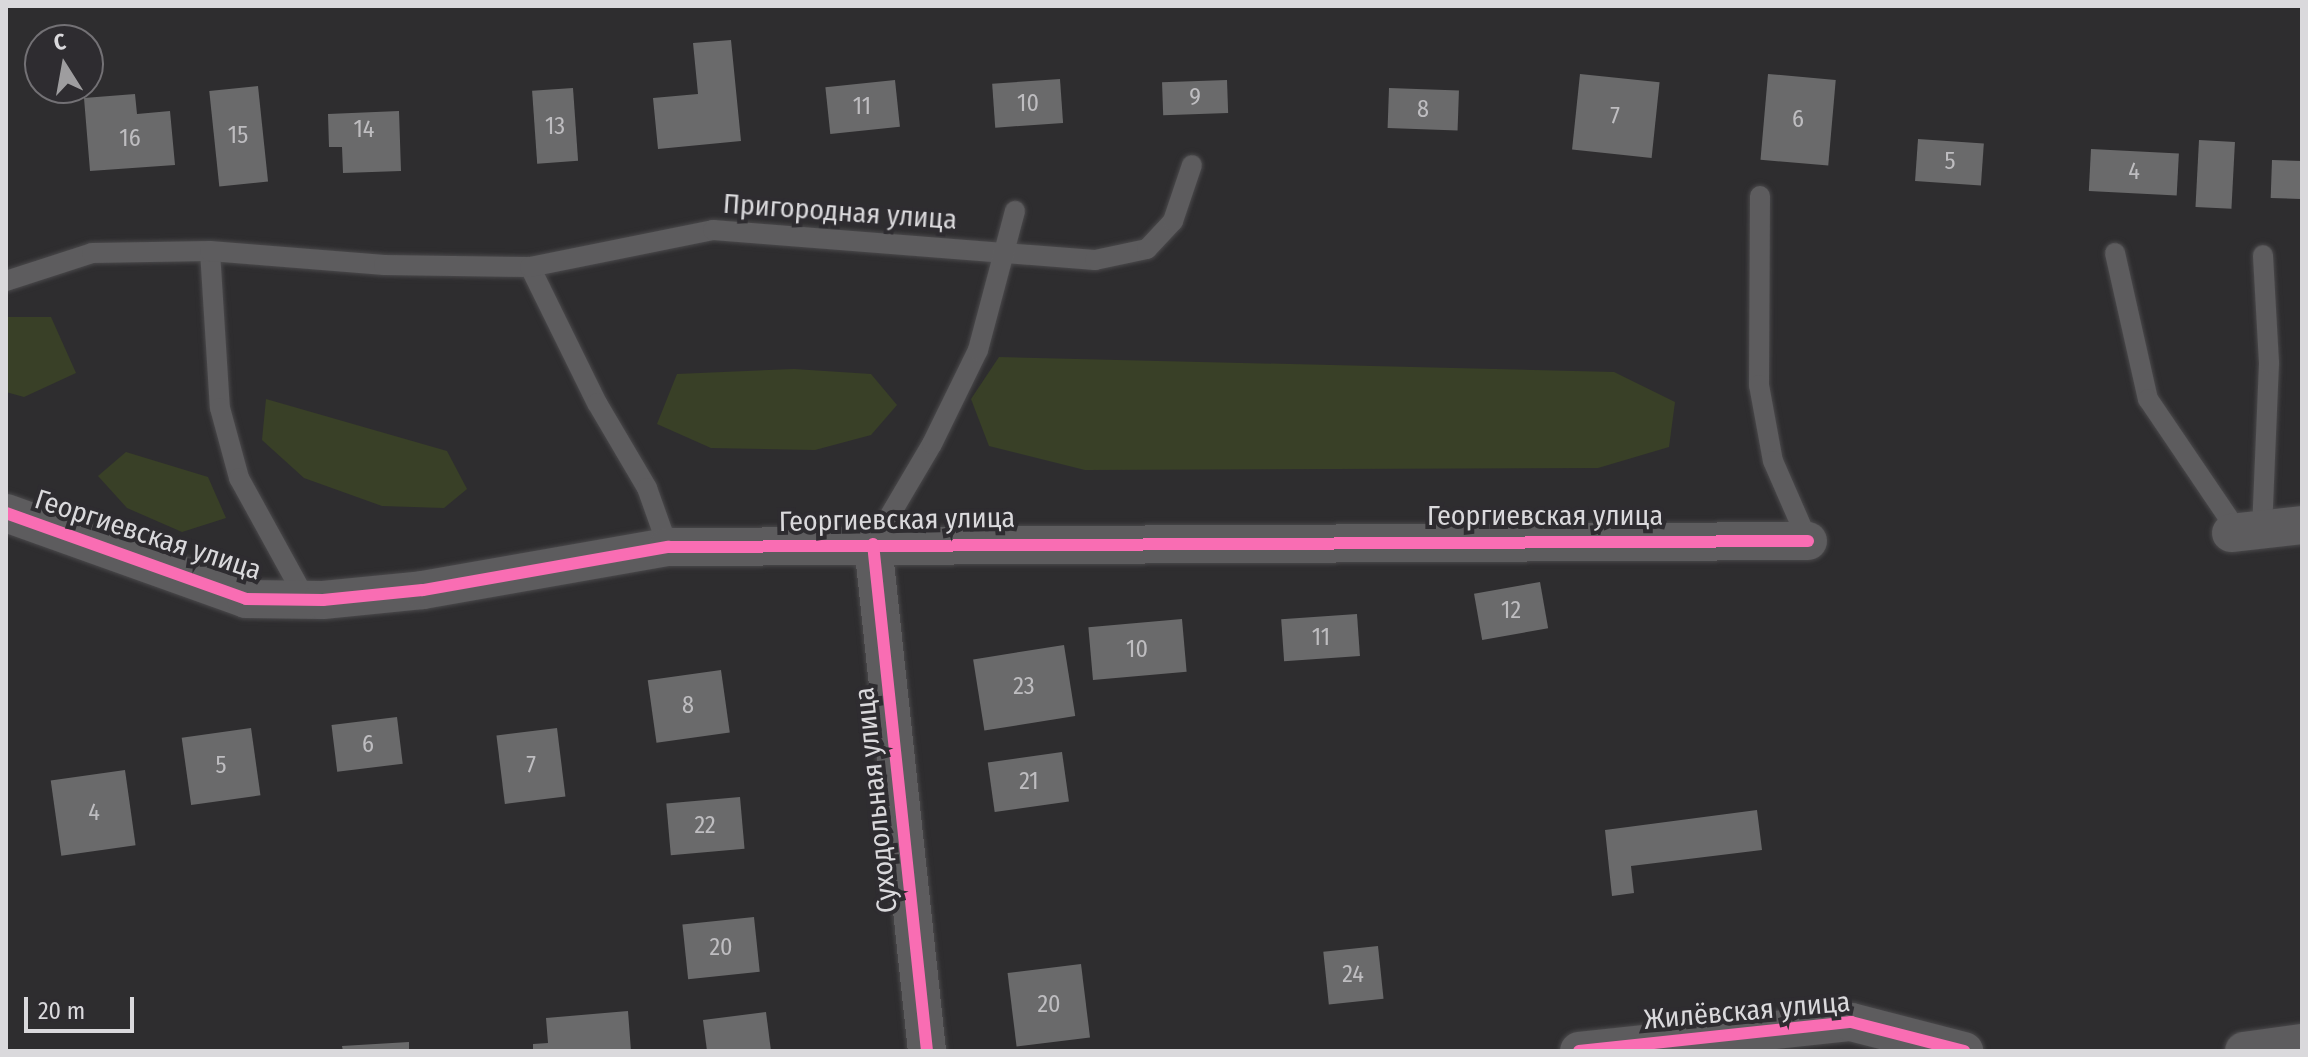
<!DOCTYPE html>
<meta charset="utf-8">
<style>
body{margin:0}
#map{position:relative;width:2308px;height:1057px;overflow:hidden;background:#2e2d2f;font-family:"Fira Sans Condensed",sans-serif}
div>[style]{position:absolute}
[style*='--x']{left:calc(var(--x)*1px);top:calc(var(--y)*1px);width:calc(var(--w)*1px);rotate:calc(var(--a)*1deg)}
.green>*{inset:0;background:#394027}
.building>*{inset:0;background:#6a6a6b;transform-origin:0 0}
.roads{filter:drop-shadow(0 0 2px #4a494b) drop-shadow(0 0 2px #4a494b)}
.lane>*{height:20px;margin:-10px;padding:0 10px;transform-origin:10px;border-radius:10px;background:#5d5c5e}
.street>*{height:38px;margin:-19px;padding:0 19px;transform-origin:19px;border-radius:19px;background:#5d5c5e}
.cycleway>*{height:12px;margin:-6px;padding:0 6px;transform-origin:6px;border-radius:6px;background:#f96db3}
span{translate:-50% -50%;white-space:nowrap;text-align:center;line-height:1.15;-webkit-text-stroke:8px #2e2c30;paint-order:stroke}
.number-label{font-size:24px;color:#bebdc0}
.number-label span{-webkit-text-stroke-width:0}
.street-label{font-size:28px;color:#dad9dc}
.frame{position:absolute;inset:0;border:8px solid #dad9dc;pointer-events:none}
.north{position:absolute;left:24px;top:24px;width:80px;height:80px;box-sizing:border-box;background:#2e2c30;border:2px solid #737175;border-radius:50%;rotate:349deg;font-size:22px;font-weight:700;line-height:32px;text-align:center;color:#dad9dc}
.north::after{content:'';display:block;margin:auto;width:28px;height:36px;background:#9e9d9f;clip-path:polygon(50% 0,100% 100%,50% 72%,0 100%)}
.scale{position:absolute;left:24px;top:997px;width:110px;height:36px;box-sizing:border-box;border:4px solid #dad9dc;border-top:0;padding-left:10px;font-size:24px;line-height:28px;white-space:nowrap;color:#dad9dc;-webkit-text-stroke:6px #2e2c30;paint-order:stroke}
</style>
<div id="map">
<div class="green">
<i style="clip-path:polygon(6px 317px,51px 317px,76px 373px,24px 397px,6px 392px)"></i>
<i style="clip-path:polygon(999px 357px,1614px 372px,1675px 402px,1669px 447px,1598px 468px,1085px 470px,989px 446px,971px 399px)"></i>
<i style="clip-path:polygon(794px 369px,871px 374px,897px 405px,871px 435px,815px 450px,711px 448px,657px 424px,677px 374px)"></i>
<i style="clip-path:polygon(266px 399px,447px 451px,467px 489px,444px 508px,382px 506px,304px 478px,262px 440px)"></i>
<i style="clip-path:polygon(126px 452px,208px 477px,226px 518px,182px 532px,127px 508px,98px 476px)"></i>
</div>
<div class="building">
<i style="clip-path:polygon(731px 40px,741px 141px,658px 149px,653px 98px,698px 94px,693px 43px)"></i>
<i style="left:1580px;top:74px;width:80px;height:76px;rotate:6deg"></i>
<i style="left:1768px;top:74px;width:68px;height:86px;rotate:5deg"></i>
<i style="left:1060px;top:79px;width:44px;height:68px;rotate:86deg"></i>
<i style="left:895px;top:80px;width:47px;height:70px;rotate:84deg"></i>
<i style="left:1227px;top:80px;width:33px;height:65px;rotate:88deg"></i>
<i style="left:258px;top:86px;width:96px;height:49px;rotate:84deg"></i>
<i style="left:573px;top:88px;width:73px;height:41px;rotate:86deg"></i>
<i style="left:1389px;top:88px;width:70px;height:40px;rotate:2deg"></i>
<i style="clip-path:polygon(135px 94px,137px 114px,170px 111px,175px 165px,90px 171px,84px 98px)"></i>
<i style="clip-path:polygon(399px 111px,401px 171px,343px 173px,342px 147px,329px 147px,328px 114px)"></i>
<i style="left:1918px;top:139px;width:66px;height:42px;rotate:4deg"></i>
<i style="left:2199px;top:140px;width:36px;height:67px;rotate:3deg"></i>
<i style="left:2091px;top:149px;width:88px;height:42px;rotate:3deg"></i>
<i style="left:2272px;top:160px;width:30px;height:38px;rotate:2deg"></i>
<i style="left:1540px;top:582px;width:47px;height:67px;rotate:80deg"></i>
<i style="left:1357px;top:614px;width:42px;height:76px;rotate:86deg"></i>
<i style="left:1182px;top:619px;width:53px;height:94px;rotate:85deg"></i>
<i style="left:1064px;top:645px;width:72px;height:92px;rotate:81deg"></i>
<i style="left:721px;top:670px;width:63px;height:74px;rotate:82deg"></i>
<i style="left:397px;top:717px;width:47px;height:66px;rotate:83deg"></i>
<i style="left:251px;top:728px;width:68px;height:70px;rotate:82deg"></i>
<i style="left:557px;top:728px;width:69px;height:61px;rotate:83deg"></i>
<i style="left:1062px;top:752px;width:50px;height:75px;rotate:82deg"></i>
<i style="left:125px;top:770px;width:76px;height:75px;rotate:82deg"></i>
<i style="left:740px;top:797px;width:52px;height:74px;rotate:85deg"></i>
<i style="clip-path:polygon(1757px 810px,1762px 850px,1631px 866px,1634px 893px,1612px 896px,1605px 830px)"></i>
<i style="left:754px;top:917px;width:55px;height:72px;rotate:84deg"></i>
<i style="left:1378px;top:946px;width:53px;height:55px;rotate:84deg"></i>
<i style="left:1081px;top:964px;width:74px;height:74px;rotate:83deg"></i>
<i style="clip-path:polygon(628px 1011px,631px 1051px,533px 1051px,533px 1044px,548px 1043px,546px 1018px)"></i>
<i style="clip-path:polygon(766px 1012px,771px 1051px,707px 1051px,703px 1020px)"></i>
<i style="clip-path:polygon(409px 1042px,409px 1051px,343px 1051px,342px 1046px)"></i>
</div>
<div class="roads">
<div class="lane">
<i style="--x:1760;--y:196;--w:189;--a:90.3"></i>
<i style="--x:1759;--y:385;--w:77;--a:79.6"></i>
<i style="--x:1773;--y:461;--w:87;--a:66.4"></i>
<i style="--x:210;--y:251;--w:157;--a:86.4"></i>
<i style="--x:220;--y:408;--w:73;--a:74.8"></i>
<i style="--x:239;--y:478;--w:139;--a:61.2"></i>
<i style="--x:2115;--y:253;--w:150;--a:77.3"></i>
<i style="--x:2148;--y:399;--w:161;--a:55.9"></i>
<i style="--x:530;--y:267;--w:152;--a:63.8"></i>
<i style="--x:597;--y:403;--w:99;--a:59.5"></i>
<i style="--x:647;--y:488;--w:63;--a:70.4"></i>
<i style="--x:6;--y:281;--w:90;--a:-18"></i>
<i style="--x:92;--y:253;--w:118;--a:-1"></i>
<i style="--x:210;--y:251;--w:175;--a:4.6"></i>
<i style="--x:384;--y:265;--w:146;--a:0.8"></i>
<i style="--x:530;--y:267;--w:187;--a:-11.4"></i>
<i style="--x:713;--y:230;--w:383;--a:4.5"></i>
<i style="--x:1095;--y:260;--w:53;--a:-11.9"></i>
<i style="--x:1147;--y:249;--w:38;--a:-47"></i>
<i style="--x:1173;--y:221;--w:59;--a:-71.3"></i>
<i style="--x:2262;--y:530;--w:167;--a:-87.6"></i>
<i style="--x:2269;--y:363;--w:108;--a:-93.2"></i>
<i style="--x:873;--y:544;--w:116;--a:-59.5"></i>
<i style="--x:932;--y:444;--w:105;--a:-63.9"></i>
<i style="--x:978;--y:350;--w:144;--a:-75.1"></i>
</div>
<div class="street">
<i style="--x:6;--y:513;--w:255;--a:19.7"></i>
<i style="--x:246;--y:599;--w:77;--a:0.7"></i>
<i style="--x:323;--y:600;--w:100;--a:-5.7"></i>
<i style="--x:423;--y:590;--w:249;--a:-10"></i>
<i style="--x:668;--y:547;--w:1140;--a:-0.3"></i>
<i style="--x:2231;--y:533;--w:71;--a:-6.4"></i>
<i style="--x:873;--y:544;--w:510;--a:83.92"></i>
<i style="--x:1579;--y:1051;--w:274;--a:-6.1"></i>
<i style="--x:1851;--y:1022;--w:117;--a:14.4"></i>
<i style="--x:2244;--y:1051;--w:59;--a:-7.9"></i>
</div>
</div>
<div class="cycleway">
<i style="--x:6;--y:513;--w:255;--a:19.7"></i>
<i style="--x:246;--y:599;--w:77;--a:0.7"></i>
<i style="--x:323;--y:600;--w:100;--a:-5.7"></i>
<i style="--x:423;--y:590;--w:249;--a:-10"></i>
<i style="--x:668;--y:547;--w:1140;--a:-0.3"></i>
<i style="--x:873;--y:544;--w:510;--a:83.92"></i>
<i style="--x:1579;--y:1051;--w:274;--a:-6.1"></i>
<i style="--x:1851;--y:1022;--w:117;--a:14.4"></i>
</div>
<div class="number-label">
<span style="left:1195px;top:98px">9</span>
<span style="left:1028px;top:104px">10</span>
<span style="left:862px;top:107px">11</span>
<span style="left:1423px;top:110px">8</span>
<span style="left:1615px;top:117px">7</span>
<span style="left:1798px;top:120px">6</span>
<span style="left:555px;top:127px">13</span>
<span style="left:364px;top:130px">14</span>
<span style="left:238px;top:136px">15</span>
<span style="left:130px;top:139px">16</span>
<span style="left:1950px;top:162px">5</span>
<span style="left:2134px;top:172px">4</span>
<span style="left:1511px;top:611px">12</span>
<span style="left:1321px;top:638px">11</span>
<span style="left:1137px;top:650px">10</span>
<span style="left:1024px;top:687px">23</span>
<span style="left:688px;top:706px">8</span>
<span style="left:368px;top:745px">6</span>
<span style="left:221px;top:766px">5</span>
<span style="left:531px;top:766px">7</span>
<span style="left:1029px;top:782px">21</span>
<span style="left:94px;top:813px">4</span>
<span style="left:705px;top:826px">22</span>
<span style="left:721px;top:948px">20</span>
<span style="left:1353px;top:975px">24</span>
<span style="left:1049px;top:1005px">20</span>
</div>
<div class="street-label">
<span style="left:840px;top:212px;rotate:4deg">Пригородная улица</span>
<span style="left:1545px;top:516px">Георгиевская улица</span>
<span style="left:897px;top:520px;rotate:-1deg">Георгиевская улица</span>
<span style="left:148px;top:535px;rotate:18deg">Георгиевская улица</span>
<span style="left:876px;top:800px;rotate:-96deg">Суходольная улица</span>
<span style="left:1747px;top:1011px;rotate:-5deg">Жилёвская улица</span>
</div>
<div class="frame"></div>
<div class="north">С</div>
<div class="scale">20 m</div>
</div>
